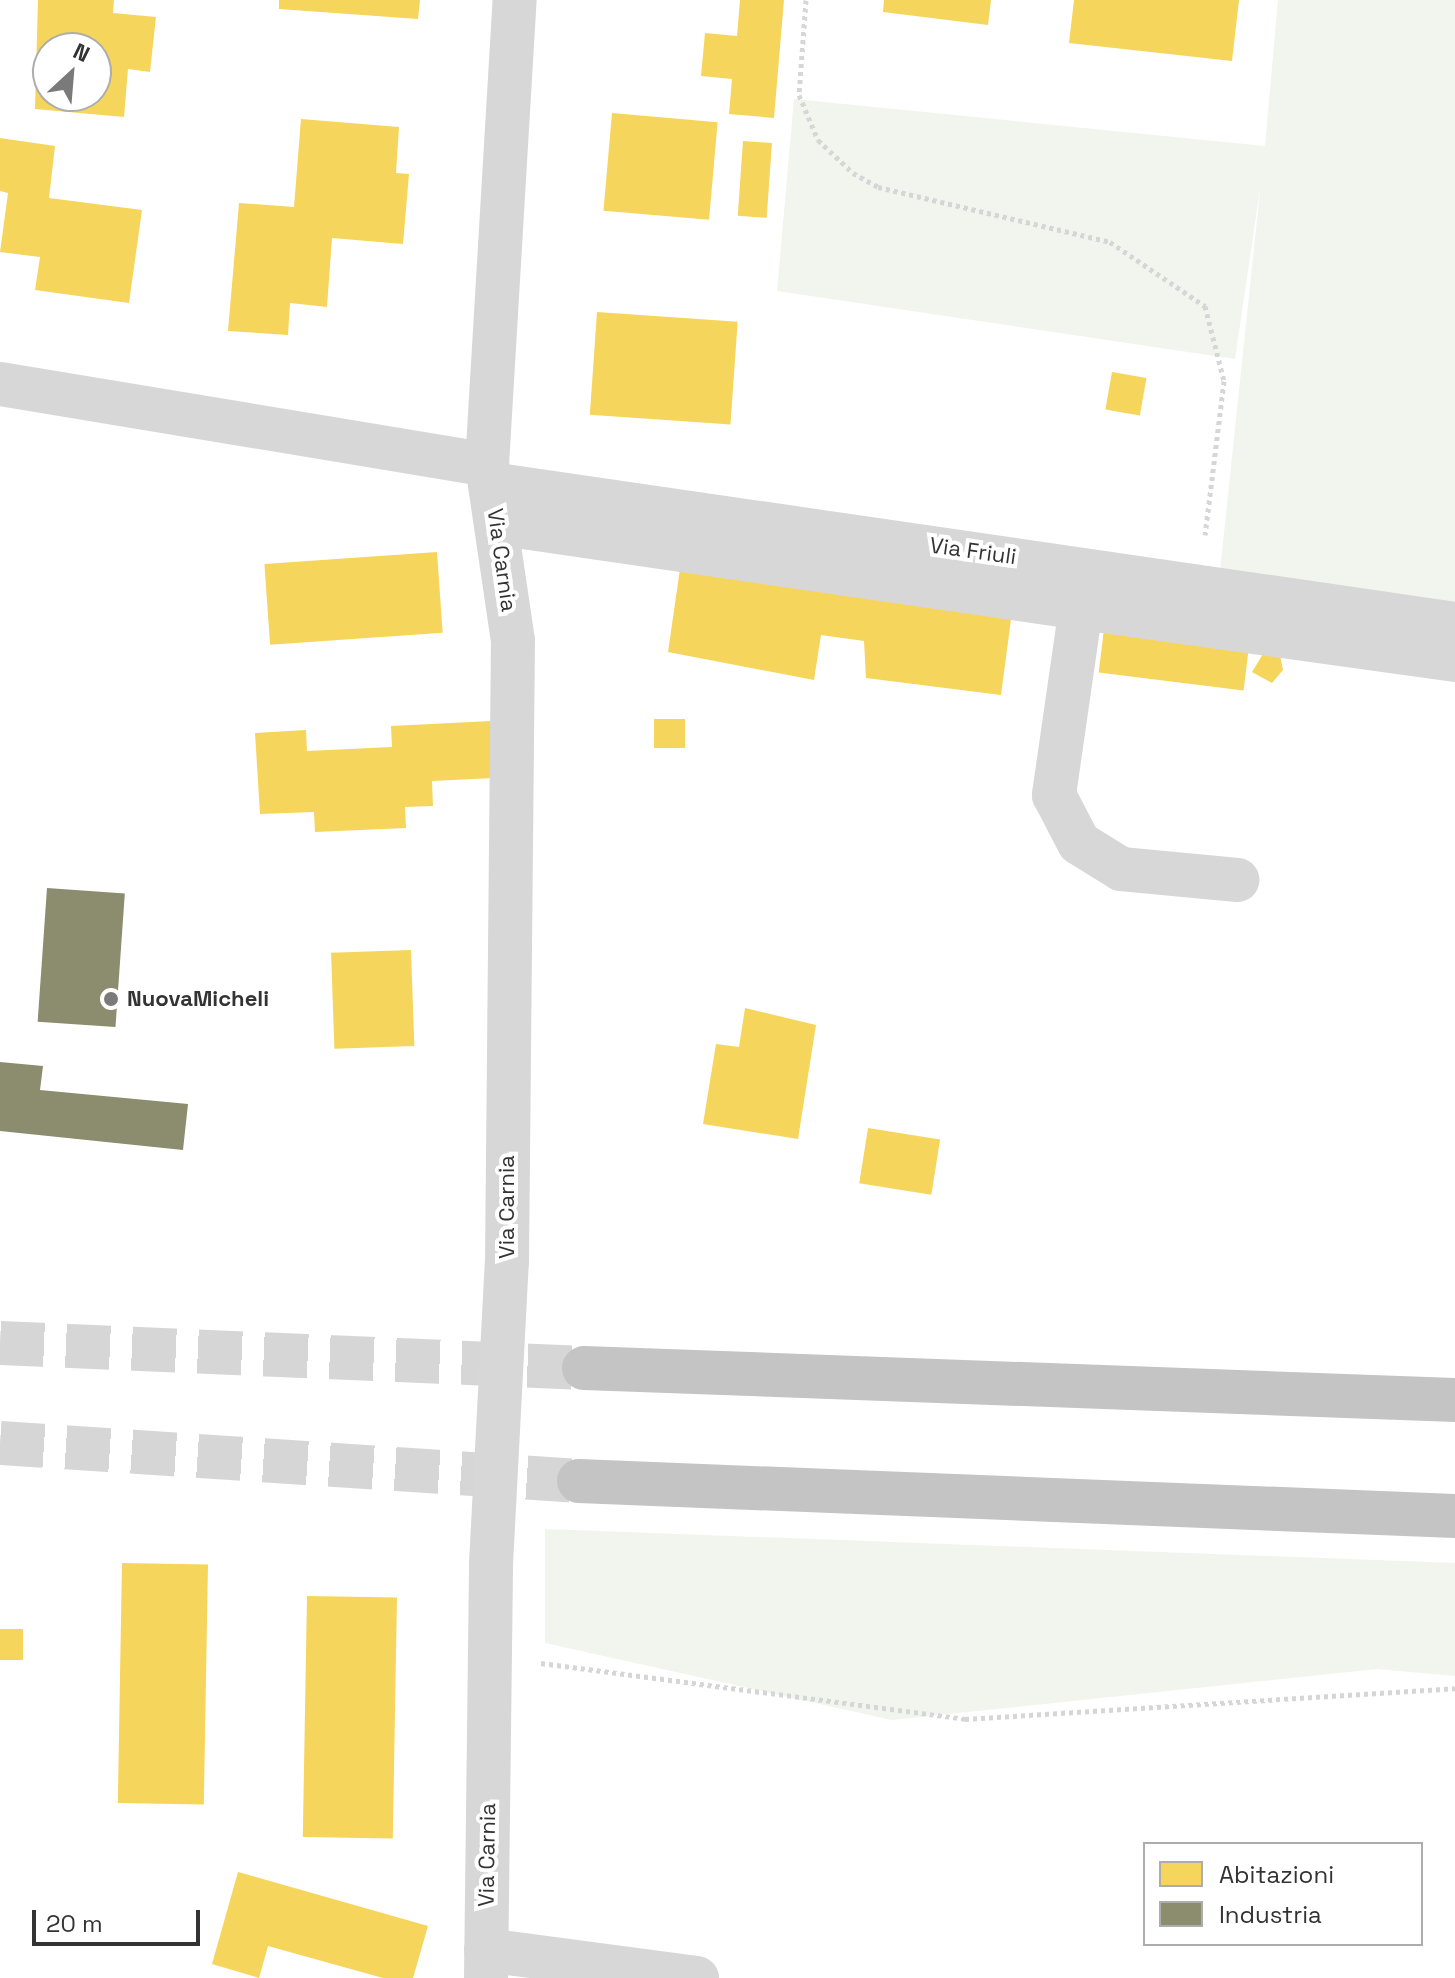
<!DOCTYPE html>
<style>
body{margin:0}
#map{position:relative;width:1455px;height:1978px;overflow:hidden;background:#fff;font-family:"Space Grotesk",sans-serif}
div>[style]{position:absolute}
[style*='--x']{left:calc(var(--x)*1px);top:calc(var(--y)*1px);width:calc(var(--w)*1px);rotate:calc(var(--a)*1deg)}
.green>*{inset:0;background:#f1f5ed}
.homes>*{inset:0;background:#f6d55c;transform-origin:0 0}
.industry>*{inset:0;background:#8c8c6e;transform-origin:0 0}
.highway-tunnel>*{height:44px;margin-top:-22px;transform-origin:0;background:repeating-linear-gradient(90deg,#d6d6d6 0 44px,transparent 0 66px)}
.path>*{height:5px;margin-top:-2.5px;transform-origin:0;background:repeating-linear-gradient(90deg,#d6d6d6 0 4px,transparent 0 8px)}
.minor>*{height:44px;margin:-22px;padding:0 22px;transform-origin:22px;border-radius:22px;background:#d7d7d7}
.highway>*{height:44px;margin:-22px;padding:0 22px;transform-origin:22px;border-radius:22px;background:#c4c4c4}
.dots>*{width:22px;height:22px;translate:-50% -50%;box-sizing:border-box;border:4px solid #fff;border-radius:50%}
span{translate:-50% -50%;white-space:nowrap;text-align:center;line-height:1.15;-webkit-text-stroke:8px #fff;paint-order:stroke}
.street-label{font-size:22px;color:#333}
.poi-label{font-size:22px;color:#333;font-weight:700}
.left{translate:0 -50%;text-align:left}
.legend{position:absolute;left:1143px;top:1842px;width:280px;height:104px;box-sizing:border-box;background:#fff;border:2px solid #adadad;margin:0;padding:10px 14px;list-style:none;font-size:24px;color:#333}
.legend li{display:flex;align-items:center;gap:16px;height:40px}
.legend b{width:40px;border:2px solid #adadad}
.north{position:absolute;left:32px;top:32px;width:80px;height:80px;box-sizing:border-box;background:#fff;border:2px solid #adadad;border-radius:50%;rotate:26deg;font-size:22px;font-weight:700;line-height:32px;text-align:center;color:#333}
.north::after{content:'';display:block;margin:auto;width:28px;height:36px;background:#7a7a7a;clip-path:polygon(50% 0,100% 100%,50% 72%,0 100%)}
.scale{position:absolute;left:32px;top:1910px;width:168px;height:36px;box-sizing:border-box;border:4px solid #333;border-top:0;padding-left:10px;font-size:24px;line-height:28px;white-space:nowrap;color:#333;-webkit-text-stroke:6px #fff;paint-order:stroke}
</style>
<div id="map">
<div class="green">
<i style="clip-path:polygon(1278px 0,1455px 0,1455px 606px,1220px 571px,1261px 182px,1235px 359px,777px 291px,794px 99px,1265px 146px)"></i>
<i style="clip-path:polygon(545px 1529px,1455px 1563px,1455px 1676px,1377px 1669px,892px 1720px,545px 1643px)"></i>
</div>
<div class="homes">
<i style="clip-path:polygon(evenodd,38px 0,114px 0,113px 13px,156px 17px,150px 72px,128px 69px,124px 117px,35px 109px,38px 0,48px 48px,96px 48px,96px 96px,48px 96px,48px 48px)"></i>
<i style="clip-path:polygon(279px 0,420px 0,418px 19px,279px 9px)"></i>
<i style="clip-path:polygon(740px 0,784px 0,774px 118px,729px 114px,732px 79px,701px 76px,705px 33px,737px 36px)"></i>
<i style="clip-path:polygon(884px 0,991px 0,988px 25px,883px 12px)"></i>
<i style="clip-path:polygon(1074px 0,1239px 0,1232px 61px,1069px 43px)"></i>
<i style="left:612px;top:113px;width:106px;height:98px;rotate:5deg"></i>
<i style="clip-path:polygon(301px 119px,399px 127px,396px 173px,409px 174px,403px 244px,332px 238px,327px 307px,290px 303px,288px 335px,228px 331px,239px 203px,294px 207px)"></i>
<i style="clip-path:polygon(0 138px,55px 146px,49px 198px,142px 210px,129px 303px,35px 290px,40px 257px,0 252px,8px 193px,0 191px)"></i>
<i style="left:743px;top:141px;width:29px;height:75px;rotate:4deg"></i>
<i style="left:597px;top:312px;width:141px;height:103px;rotate:4deg"></i>
<i style="left:1112px;top:372px;width:35px;height:38px;rotate:10deg"></i>
<i style="left:437px;top:552px;width:81px;height:173px;rotate:86deg"></i>
<i style="clip-path:polygon(681px 562px,1012px 612px,1001px 695px,866px 678px,864px 641px,821px 635px,814px 680px,668px 652px)"></i>
<i style="left:1105px;top:621px;width:146px;height:52px;rotate:7deg"></i>
<i style="clip-path:polygon(1266px 649px,1280px 655px,1283px 670px,1272px 683px,1252px 672px)"></i>
<i style="left:654px;top:719px;width:31px;height:29px"></i>
<i style="clip-path:polygon(491px 721px,494px 778px,432px 781px,433px 806px,405px 807px,406px 828px,315px 832px,314px 812px,260px 814px,255px 733px,306px 730px,307px 751px,392px 747px,391px 726px)"></i>
<i style="left:411px;top:950px;width:96px;height:80px;rotate:88deg"></i>
<i style="clip-path:polygon(745px 1008px,816px 1025px,798px 1139px,703px 1124px,716px 1044px,739px 1047px)"></i>
<i style="left:868px;top:1128px;width:73px;height:56px;rotate:9deg"></i>
<i style="left:122px;top:1563px;width:86px;height:240px;rotate:1deg"></i>
<i style="left:307px;top:1596px;width:90px;height:241px;rotate:1deg"></i>
<i style="left:0;top:1629px;width:23px;height:31px"></i>
<i style="clip-path:polygon(238px 1872px,428px 1926px,413px 1978px,383px 1978px,268px 1946px,259px 1978px,212px 1964px)"></i>
</div>
<div class="industry">
<i style="left:47px;top:888px;width:78px;height:134px;rotate:4deg"></i>
<i style="clip-path:polygon(0 1062px,43px 1066px,40px 1090px,188px 1104px,183px 1150px,0 1131px)"></i>
</div>
<div class="highway-tunnel">
<i style="--x:0;--y:1343;--w:585;--a:2.45"></i>
<i style="--x:0;--y:1443;--w:580;--a:3.75"></i>
</div>
<div class="path">
<i style="--x:806;--y:0;--w:95;--a:94.2"></i>
<i style="--x:799;--y:95;--w:49;--a:67.1"></i>
<i style="--x:818;--y:140;--w:48;--a:43.3"></i>
<i style="--x:853;--y:173;--w:29;--a:29"></i>
<i style="--x:878;--y:187;--w:238;--a:13.3"></i>
<i style="--x:1110;--y:242;--w:115;--a:34"></i>
<i style="--x:1205;--y:306;--w:77;--a:75.8"></i>
<i style="--x:1224;--y:381;--w:155;--a:97"></i>
<i style="--x:541;--y:1663;--w:428;--a:7.5"></i>
<i style="--x:965;--y:1719;--w:491;--a:-3.6"></i>
</div>
<div class="minor">
<i style="--x:0;--y:384;--w:494;--a:9.4"></i>
<i style="--x:491;--y:484;--w:974;--a:8.26"></i>
<i style="--x:496;--y:523;--w:584;--a:8.27"></i>
<i style="--x:1074;--y:607;--w:15;--a:70"></i>
<i style="--x:1079;--y:621;--w:176;--a:98.2"></i>
<i style="--x:1054;--y:795;--w:54;--a:62.5"></i>
<i style="--x:1079;--y:843;--w:49;--a:31.8"></i>
<i style="--x:1121;--y:869;--w:117;--a:5.4"></i>
<i style="--x:1074;--y:607;--w:385;--a:7.9"></i>
<i style="--x:486;--y:1950;--w:213;--a:7.6"></i>
<i style="--x:486;--y:1978;--w:414;--a:-89.3"></i>
<i style="--x:491;--y:1564;--w:302;--a:-87"></i>
<i style="--x:507;--y:1262;--w:621;--a:-89.45"></i>
<i style="--x:513;--y:641;--w:178;--a:-98.4"></i>
<i style="--x:487;--y:465;--w:466;--a:-86.6"></i>
</div>
<div class="highway">
<i style="--x:584;--y:1368;--w:872;--a:2.1"></i>
<i style="--x:579;--y:1481;--w:877;--a:2.29"></i>
</div>
<div class="dots">
<i style="left:111px;top:999px;background:#7a7a7a"></i>
</div>
<div class="street-label">
<span style="left:973px;top:551px;rotate:8deg">Via Friuli</span>
<span style="left:502px;top:560px;rotate:82deg">Via Carnia</span>
<span style="left:507px;top:1207px;rotate:-90deg">Via Carnia</span>
<span style="left:487px;top:1855px;rotate:-89deg">Via Carnia</span>
</div>
<div class="poi-label">
<span class="left" style="left:127px;top:999px">NuovaMicheli</span>
</div>
<ul class="legend">
<li><b style="height:22px;background:#f6d55c"></b>Abitazioni</li>
<li><b style="height:22px;background:#8c8c6e"></b>Industria</li>
</ul>
<div class="north">N</div>
<div class="scale">20 m</div>
</div>
